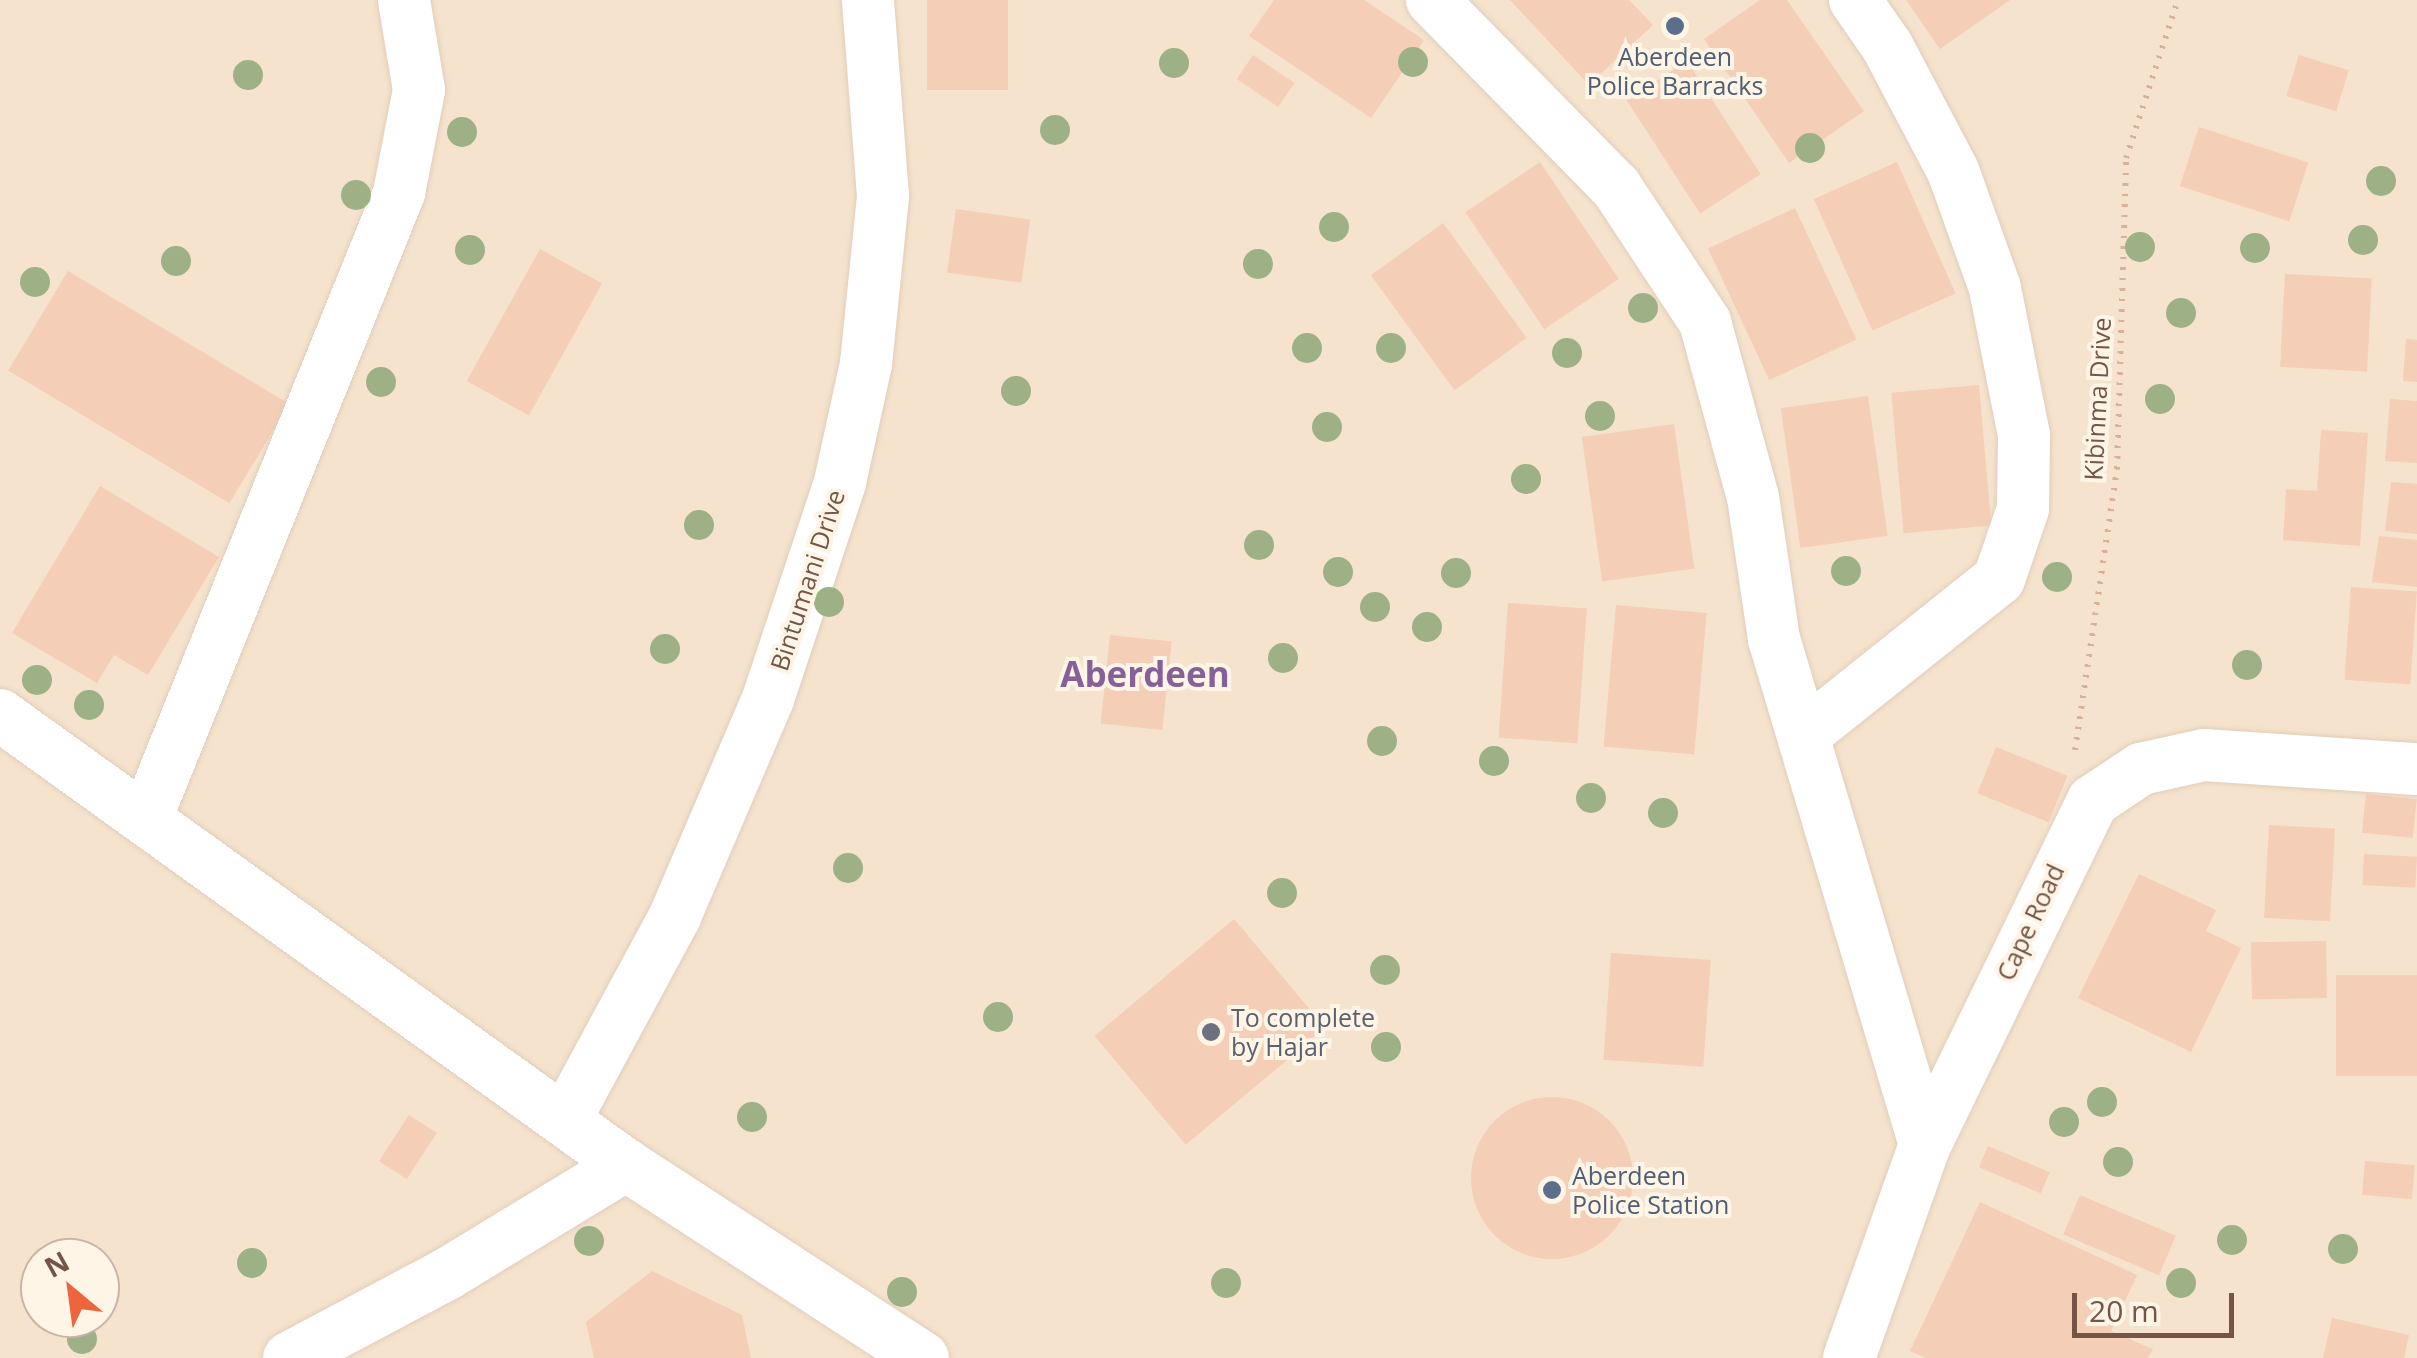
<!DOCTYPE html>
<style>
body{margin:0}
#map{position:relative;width:2417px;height:1358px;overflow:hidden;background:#fdf1df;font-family:"Open Sans",sans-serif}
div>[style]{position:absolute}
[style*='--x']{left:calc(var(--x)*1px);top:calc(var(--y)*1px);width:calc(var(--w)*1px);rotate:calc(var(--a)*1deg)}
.residential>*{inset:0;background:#f5e3cd}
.building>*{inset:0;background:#f4ceb6;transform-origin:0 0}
.round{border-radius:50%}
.path>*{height:6px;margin-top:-3px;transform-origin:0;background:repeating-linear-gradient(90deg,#d8b199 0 2.5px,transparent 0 10.5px)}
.roads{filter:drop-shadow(0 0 2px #e1cdbb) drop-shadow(0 0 2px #e1cdbb)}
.minor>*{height:52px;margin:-26px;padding:0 26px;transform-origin:26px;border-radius:26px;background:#fff}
.trees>*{width:30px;height:30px;margin:-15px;border-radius:50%;background:#9eb086}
.dots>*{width:28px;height:28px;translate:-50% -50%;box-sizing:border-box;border:5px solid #fff5e7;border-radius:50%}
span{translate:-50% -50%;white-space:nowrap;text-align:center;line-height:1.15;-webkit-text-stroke:8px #fff5e7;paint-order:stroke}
.service-label{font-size:25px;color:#4e5e75}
.left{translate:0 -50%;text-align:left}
.street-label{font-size:25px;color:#755646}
.worship-label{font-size:25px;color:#5b616d}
.district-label{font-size:35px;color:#866199;font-weight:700}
.north{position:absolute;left:20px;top:1238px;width:100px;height:100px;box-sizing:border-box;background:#fff5e7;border:2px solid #c8b5a7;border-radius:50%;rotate:331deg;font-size:28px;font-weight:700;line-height:40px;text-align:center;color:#755646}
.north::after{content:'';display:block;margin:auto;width:35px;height:45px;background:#ee643d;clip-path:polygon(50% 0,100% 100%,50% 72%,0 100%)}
.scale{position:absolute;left:2072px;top:1293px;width:162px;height:45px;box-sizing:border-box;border:5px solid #755646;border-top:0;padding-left:12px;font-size:30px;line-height:35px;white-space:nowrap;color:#755646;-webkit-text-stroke:8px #fff5e7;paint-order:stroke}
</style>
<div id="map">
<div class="residential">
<i style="clip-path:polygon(evenodd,0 0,2417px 0,2417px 1358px,0 1358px,0 0,40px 1258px,100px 1258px,100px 1318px,40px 1318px,40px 1258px)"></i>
</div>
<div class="building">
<i style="left:927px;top:0;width:81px;height:90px"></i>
<i style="clip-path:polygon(1274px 0,1364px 0,1424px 40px,1371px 118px,1249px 36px)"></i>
<i style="clip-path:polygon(1510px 0,1629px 0,1653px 25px,1589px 85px)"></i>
<i style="clip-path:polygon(1760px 0,1787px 0,1864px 111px,1789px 163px,1704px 39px)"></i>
<i style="clip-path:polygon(1906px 0,2010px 0,1940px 49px)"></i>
<i style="left:1253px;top:55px;width:50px;height:29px;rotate:34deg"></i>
<i style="left:2299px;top:55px;width:52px;height:43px;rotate:17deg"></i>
<i style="left:1687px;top:61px;width:135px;height:72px;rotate:57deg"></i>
<i style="left:2199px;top:127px;width:115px;height:62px;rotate:18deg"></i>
<i style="left:1540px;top:162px;width:141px;height:90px;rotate:56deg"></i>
<i style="left:1897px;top:162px;width:144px;height:91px;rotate:66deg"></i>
<i style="left:1795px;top:208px;width:145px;height:96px;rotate:65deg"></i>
<i style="left:956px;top:209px;width:75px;height:64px;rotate:8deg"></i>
<i style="left:1443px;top:223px;width:142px;height:89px;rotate:54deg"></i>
<i style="left:540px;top:249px;width:71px;height:151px;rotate:29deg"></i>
<i style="left:68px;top:271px;width:258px;height:116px;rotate:31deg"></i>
<i style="left:2285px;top:274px;width:87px;height:93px;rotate:3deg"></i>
<i style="clip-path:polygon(2406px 339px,2417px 340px,2417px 382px,2403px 381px)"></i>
<i style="left:1979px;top:385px;width:141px;height:88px;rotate:85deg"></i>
<i style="left:1868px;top:396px;width:141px;height:88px;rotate:82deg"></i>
<i style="clip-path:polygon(2390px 399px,2417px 401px,2417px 463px,2385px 461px)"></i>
<i style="left:1674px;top:424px;width:146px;height:93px;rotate:82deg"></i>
<i style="clip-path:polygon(2321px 430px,2368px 433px,2360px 546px,2283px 540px,2286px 489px,2317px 491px)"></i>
<i style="clip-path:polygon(2391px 482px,2417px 484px,2417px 534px,2385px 531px)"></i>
<i style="clip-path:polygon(100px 486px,219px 557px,148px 675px,114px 655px,97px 683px,12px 633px)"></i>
<i style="clip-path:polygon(2379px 536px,2417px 540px,2417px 587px,2372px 582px)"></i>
<i style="left:2351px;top:587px;width:66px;height:93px;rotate:4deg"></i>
<i style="left:1508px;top:603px;width:79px;height:135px;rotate:4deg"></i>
<i style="left:1616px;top:605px;width:91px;height:142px;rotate:5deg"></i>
<i style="left:1110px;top:635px;width:62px;height:89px;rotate:6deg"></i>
<i style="left:1996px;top:747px;width:77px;height:50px;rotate:22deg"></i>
<i style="left:2366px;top:794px;width:51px;height:39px;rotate:6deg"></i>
<i style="left:2269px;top:825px;width:66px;height:93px;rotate:3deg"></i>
<i style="left:2364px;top:854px;width:53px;height:31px;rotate:3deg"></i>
<i style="clip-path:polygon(2139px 874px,2216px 910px,2206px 931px,2241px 948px,2191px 1052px,2078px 998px)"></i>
<i style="left:1234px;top:919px;width:142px;height:182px;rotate:50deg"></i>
<i style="left:2326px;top:941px;width:57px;height:75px;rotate:89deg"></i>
<i style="left:1611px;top:953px;width:100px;height:107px;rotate:4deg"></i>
<i style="left:2336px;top:975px;width:81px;height:101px"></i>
<i class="round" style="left:1471px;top:1097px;width:162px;height:162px"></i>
<i style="left:409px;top:1115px;width:33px;height:55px;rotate:33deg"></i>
<i style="left:1988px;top:1146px;width:67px;height:23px;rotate:23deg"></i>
<i style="left:2365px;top:1161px;width:50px;height:34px;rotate:5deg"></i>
<i style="left:2080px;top:1195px;width:104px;height:43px;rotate:23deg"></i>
<i style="clip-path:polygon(1980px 1202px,2137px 1275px,2111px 1331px,2153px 1349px,2148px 1358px,1926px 1358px,1910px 1351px)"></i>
<i style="clip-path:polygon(652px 1271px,742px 1315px,751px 1358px,594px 1358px,586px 1322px)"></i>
<i style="clip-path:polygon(2332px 1318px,2409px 1335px,2404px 1358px,2323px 1358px)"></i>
</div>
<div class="path">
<i style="--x:2075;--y:750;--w:284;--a:-81.5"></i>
<i style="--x:2117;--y:469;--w:311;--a:-88.3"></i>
<i style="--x:2126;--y:158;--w:166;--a:-71.8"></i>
</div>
<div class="roads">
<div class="minor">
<i style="--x:1432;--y:0;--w:262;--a:45.5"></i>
<i style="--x:1616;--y:187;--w:162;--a:56.6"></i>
<i style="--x:1705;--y:322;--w:181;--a:74.7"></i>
<i style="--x:1753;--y:497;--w:144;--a:81.6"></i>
<i style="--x:1774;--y:639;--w:528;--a:73.38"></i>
<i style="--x:0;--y:715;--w:771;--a:35.71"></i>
<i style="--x:626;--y:1165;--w:354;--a:33"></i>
<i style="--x:1806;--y:733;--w:247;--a:-38.6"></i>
<i style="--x:1999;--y:579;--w:74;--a:-71.1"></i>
<i style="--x:2023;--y:509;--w:74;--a:-89.2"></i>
<i style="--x:2024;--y:435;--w:150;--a:-101.2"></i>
<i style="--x:1995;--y:288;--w:124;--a:-109.7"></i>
<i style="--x:1953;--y:171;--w:141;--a:-117.8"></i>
<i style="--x:1887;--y:46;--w:56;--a:-124.8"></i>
<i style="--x:147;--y:816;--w:672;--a:-67.98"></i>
<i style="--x:399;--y:193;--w:105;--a:-79"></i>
<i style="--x:419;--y:90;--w:91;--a:-99.5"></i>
<i style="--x:566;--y:1118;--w:230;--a:-61.6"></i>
<i style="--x:675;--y:916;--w:236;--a:-66.8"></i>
<i style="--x:768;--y:699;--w:229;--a:-71.6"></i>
<i style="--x:840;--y:482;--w:121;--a:-77.6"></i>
<i style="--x:866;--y:364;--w:169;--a:-84.2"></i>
<i style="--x:883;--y:196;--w:197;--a:-94.4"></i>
<i style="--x:289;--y:1358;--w:179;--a:-28"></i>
<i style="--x:447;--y:1274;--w:210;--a:-31.3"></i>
<i style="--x:1849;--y:1358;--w:226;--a:-70.4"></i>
<i style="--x:1925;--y:1145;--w:383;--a:-64"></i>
<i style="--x:2093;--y:801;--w:58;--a:-33.7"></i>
<i style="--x:2141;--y:769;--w:65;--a:-12.5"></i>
<i style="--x:2204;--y:755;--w:213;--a:3.8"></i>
</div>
</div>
<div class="trees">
<i style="left:1413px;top:62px"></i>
<i style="left:1174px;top:63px"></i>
<i style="left:248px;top:75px"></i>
<i style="left:1055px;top:130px"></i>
<i style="left:462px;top:132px"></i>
<i style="left:1810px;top:148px"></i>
<i style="left:2381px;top:181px"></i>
<i style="left:356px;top:195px"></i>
<i style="left:1334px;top:227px"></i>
<i style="left:2363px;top:240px"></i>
<i style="left:2140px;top:247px"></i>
<i style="left:2255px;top:248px"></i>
<i style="left:470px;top:250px"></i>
<i style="left:176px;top:261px"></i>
<i style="left:1258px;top:264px"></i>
<i style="left:35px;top:282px"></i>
<i style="left:1643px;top:308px"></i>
<i style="left:2181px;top:313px"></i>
<i style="left:1307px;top:348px"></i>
<i style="left:1391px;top:348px"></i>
<i style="left:1567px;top:353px"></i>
<i style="left:381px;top:382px"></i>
<i style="left:1016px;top:391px"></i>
<i style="left:2160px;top:399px"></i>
<i style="left:1600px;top:416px"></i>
<i style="left:1327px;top:427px"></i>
<i style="left:1526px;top:479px"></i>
<i style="left:699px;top:525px"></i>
<i style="left:1259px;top:545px"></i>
<i style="left:1846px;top:571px"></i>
<i style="left:1338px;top:572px"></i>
<i style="left:1456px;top:573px"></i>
<i style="left:2057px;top:577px"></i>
<i style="left:829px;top:602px"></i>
<i style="left:1375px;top:607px"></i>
<i style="left:1427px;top:627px"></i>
<i style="left:665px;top:649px"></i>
<i style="left:1283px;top:658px"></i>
<i style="left:2247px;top:665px"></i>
<i style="left:37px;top:680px"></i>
<i style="left:89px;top:705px"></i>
<i style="left:1382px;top:741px"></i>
<i style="left:1494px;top:761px"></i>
<i style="left:1591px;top:798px"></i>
<i style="left:1663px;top:813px"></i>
<i style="left:848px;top:868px"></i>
<i style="left:1282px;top:893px"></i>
<i style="left:1385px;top:970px"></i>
<i style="left:998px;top:1017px"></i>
<i style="left:1386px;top:1047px"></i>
<i style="left:2102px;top:1102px"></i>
<i style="left:752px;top:1117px"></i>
<i style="left:2064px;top:1122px"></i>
<i style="left:2118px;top:1162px"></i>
<i style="left:2232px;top:1240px"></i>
<i style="left:589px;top:1241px"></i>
<i style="left:2343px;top:1249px"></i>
<i style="left:252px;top:1263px"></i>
<i style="left:1226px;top:1283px"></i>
<i style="left:2181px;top:1283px"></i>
<i style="left:902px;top:1292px"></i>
<i style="left:82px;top:1339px"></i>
</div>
<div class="dots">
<i style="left:1675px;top:26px;background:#5c6f8a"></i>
<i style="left:1211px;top:1032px;background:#6b7280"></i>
<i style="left:1552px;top:1190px;background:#5c6f8a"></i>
</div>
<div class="service-label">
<span style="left:1675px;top:71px">Aberdeen<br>Police Barracks</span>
<span class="left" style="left:1572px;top:1190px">Aberdeen<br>Police Station</span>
</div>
<div class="street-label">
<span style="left:2097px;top:399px;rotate:-87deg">Kibinma Drive</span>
<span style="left:807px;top:580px;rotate:-72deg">Bintumani Drive</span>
<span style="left:2030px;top:922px;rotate:-65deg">Cape Road</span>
</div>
<div class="worship-label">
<span class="left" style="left:1231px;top:1032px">To complete<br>by Hajar</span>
</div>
<div class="district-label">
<span style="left:1145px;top:674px">Aberdeen</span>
</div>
<div class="north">N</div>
<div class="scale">20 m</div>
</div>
